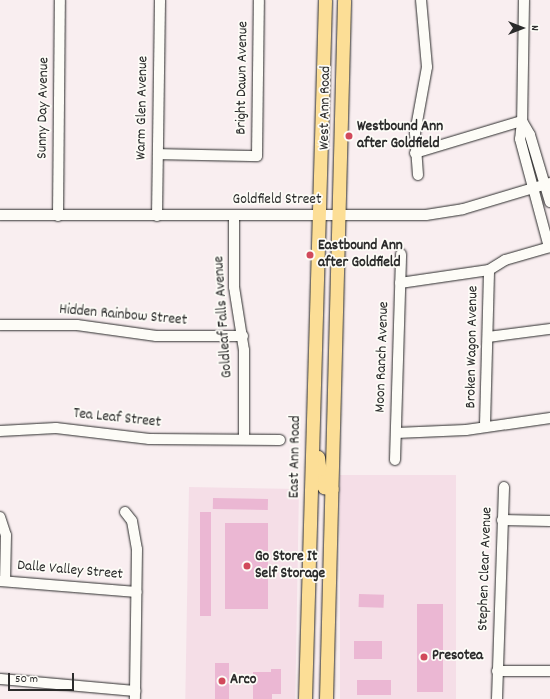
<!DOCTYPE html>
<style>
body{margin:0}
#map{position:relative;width:550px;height:699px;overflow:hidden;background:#f9eef0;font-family:Dekko,sans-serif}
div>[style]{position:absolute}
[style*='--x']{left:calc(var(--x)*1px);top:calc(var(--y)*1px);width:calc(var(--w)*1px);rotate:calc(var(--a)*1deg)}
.built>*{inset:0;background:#f5dee7;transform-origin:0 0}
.building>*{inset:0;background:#ebb7d3;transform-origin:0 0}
.roads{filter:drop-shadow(0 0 1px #2b2b2b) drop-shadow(0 0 1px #2b2b2b)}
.minor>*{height:10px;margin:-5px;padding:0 5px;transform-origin:5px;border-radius:5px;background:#fdfcf7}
.major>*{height:13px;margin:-6.5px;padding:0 6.5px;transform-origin:6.5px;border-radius:6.5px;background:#fcde96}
.dots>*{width:11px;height:11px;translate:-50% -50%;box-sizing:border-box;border:2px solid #fdfcf7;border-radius:50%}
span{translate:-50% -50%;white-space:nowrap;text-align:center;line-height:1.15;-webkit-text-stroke:3.5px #fdfcf7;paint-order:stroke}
.street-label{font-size:15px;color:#2b2b2b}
.poi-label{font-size:15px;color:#2b2b2b;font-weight:700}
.left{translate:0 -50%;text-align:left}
.north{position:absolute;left:502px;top:8px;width:40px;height:40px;-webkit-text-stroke:3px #fdfcf7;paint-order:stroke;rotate:90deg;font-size:11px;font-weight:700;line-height:16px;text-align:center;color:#2b2b2b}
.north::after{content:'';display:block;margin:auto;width:14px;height:18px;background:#2b2b2b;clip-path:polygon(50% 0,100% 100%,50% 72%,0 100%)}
.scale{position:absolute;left:8px;top:673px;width:66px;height:18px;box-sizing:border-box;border:2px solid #2b2b2b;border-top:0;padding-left:5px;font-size:12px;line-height:14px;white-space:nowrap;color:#2b2b2b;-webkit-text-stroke:3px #fdfcf7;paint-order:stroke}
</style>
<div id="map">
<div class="built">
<i style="left:340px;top:475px;width:116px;height:224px"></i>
<i style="left:189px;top:487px;width:110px;height:212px;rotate:1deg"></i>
</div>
<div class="building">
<i style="left:213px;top:498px;width:55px;height:11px;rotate:1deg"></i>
<i style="left:200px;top:512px;width:11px;height:104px"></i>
<i style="left:225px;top:523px;width:43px;height:86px"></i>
<i style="left:359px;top:594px;width:25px;height:13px;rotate:2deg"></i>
<i style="left:417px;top:604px;width:26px;height:88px"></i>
<i style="left:382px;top:641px;width:18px;height:28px;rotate:90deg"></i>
<i style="left:215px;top:663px;width:14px;height:36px"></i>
<i style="clip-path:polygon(271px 669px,281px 669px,281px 694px,272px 694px,272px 699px,253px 699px,253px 672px,271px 672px)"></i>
<i style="left:391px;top:680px;width:15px;height:34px;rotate:90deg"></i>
</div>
<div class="roads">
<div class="minor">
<i style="--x:524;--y:0;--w:121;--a:90.9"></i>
<i style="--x:522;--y:121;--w:18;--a:96"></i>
<i style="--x:520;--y:139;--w:112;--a:75"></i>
<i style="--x:522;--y:121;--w:16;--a:60"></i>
<i style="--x:530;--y:135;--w:70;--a:73.4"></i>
<i style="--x:415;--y:153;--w:112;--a:-16.7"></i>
<i style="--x:158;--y:154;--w:99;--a:1.2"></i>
<i style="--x:257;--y:156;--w:156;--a:-89.3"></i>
<i style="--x:418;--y:175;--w:42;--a:-94.1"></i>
<i style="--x:415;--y:133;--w:67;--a:-79.7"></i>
<i style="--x:427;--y:67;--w:67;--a:-95.1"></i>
<i style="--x:0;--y:215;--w:426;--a:0"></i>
<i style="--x:426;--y:215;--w:37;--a:-9"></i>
<i style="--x:463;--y:209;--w:91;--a:-16.6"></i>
<i style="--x:58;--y:216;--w:216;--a:-89.5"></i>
<i style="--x:157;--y:216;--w:216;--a:-89.2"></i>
<i style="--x:234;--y:216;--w:71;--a:90"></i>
<i style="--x:234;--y:287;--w:64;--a:81"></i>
<i style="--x:244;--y:350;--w:89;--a:90"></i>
<i style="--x:400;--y:283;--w:90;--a:-8.3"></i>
<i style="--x:489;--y:270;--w:19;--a:-32"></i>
<i style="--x:505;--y:260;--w:47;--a:-16.1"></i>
<i style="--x:0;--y:325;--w:77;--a:0"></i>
<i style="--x:77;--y:325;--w:80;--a:7.9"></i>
<i style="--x:156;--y:336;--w:87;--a:0"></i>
<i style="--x:488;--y:337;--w:63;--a:-7.4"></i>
<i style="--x:485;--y:425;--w:155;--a:-88.5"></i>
<i style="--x:0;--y:431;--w:56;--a:-3.1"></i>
<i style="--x:56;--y:428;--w:94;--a:6.7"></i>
<i style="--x:149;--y:439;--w:131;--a:0.4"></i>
<i style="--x:396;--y:433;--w:70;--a:-2.5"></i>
<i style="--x:466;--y:430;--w:85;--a:-8.1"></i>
<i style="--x:395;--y:460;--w:206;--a:-88.3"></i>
<i style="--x:125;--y:512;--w:11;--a:52"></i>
<i style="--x:132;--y:521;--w:28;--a:80"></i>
<i style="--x:137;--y:549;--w:150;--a:90.8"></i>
<i style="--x:0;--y:517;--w:19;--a:72"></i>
<i style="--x:6;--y:535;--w:46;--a:91.2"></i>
<i style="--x:502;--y:520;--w:48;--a:1.2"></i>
<i style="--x:0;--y:581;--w:137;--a:4.6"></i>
<i style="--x:497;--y:671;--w:53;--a:0"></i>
<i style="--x:0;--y:679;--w:136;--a:5.1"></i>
<i style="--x:497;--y:699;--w:212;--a:-88.1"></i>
</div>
<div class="major">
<i style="--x:318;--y:457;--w:24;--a:83"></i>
<i style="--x:321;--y:481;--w:7;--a:63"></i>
<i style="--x:324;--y:487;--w:8;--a:14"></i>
<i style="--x:305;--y:699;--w:699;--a:-88.36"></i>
<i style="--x:326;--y:699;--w:699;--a:-88.52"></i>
</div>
</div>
<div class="dots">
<i style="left:349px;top:136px;background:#d1495b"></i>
<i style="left:310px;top:255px;background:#d1495b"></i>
<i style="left:247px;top:566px;background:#d1495b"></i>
<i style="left:424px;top:657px;background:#d1495b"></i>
<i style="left:222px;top:681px;background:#d1495b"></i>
</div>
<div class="street-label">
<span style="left:243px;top:78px;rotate:-89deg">Bright Dawn Avenue</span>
<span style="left:44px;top:108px;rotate:-89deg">Sunny Day Avenue</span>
<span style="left:143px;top:108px;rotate:-89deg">Warm Glen Avenue</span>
<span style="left:326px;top:108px;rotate:-89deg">West Ann Road</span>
<span style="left:277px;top:201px">Goldfield Street</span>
<span style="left:123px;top:316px;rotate:5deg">Hidden Rainbow Street</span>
<span style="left:224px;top:317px;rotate:-94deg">Goldleaf Falls Avenue</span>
<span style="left:473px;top:347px;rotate:-89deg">Broken Wagon Avenue</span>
<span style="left:383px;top:357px;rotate:-88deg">Moon Ranch Avenue</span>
<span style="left:117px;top:419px;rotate:6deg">Tea Leaf Street</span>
<span style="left:296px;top:457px;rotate:-89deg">East Ann Road</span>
<span style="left:486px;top:569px;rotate:-88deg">Stephen Clear Avenue</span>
<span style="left:70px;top:571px;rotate:5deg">Dalle Valley Street</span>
</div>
<div class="poi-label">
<span class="left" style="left:357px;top:136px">Westbound Ann<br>after Goldfield</span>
<span class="left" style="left:318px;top:255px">Eastbound Ann<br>after Goldfield</span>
<span class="left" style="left:255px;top:566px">Go Store It<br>Self Storage</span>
<span class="left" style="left:432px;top:657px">Presotea</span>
<span class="left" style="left:230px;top:681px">Arco</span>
</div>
<div class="north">N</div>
<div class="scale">50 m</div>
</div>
